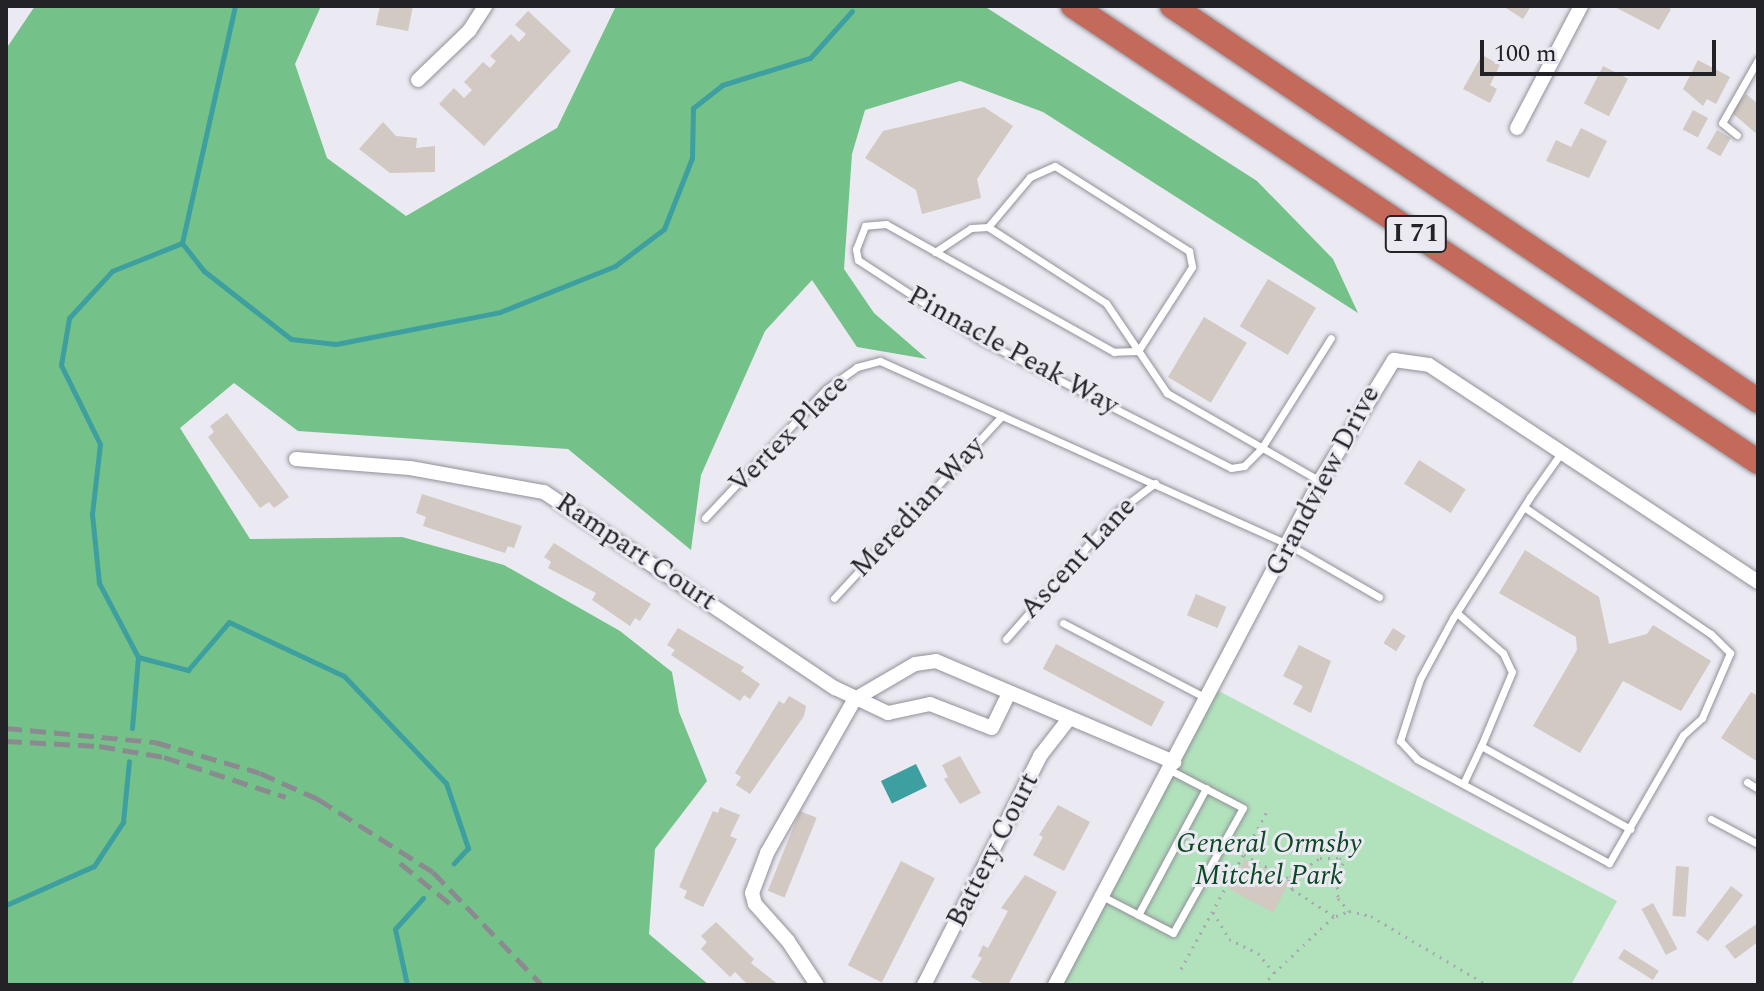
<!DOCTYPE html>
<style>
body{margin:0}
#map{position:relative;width:1764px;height:991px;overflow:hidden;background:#ebe9f2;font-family:Spectral,serif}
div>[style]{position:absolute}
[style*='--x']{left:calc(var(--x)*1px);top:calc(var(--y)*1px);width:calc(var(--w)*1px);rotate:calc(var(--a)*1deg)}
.green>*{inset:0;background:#b1e2bc}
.forest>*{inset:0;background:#74c289}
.water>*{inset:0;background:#3d9fa0;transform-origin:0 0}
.stream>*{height:5px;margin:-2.5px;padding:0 2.5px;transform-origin:2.5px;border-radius:2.5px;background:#3d9fa0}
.building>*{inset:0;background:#d1c9c2;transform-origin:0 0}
.path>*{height:3px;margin-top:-1.5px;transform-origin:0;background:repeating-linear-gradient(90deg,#aaa9b0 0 2px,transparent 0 8px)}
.roads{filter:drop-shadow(0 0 2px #929098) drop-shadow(0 0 2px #929098)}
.service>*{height:7px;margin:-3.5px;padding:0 3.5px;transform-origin:3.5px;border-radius:3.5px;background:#fff}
.minor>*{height:14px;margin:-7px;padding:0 7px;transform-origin:7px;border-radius:7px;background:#fff}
.motorway>*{height:24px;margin:-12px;padding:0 12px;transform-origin:12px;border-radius:12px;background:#c46a5a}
.rail>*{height:5px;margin-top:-2.5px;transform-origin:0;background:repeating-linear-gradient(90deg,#8c8a91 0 16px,transparent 0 24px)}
span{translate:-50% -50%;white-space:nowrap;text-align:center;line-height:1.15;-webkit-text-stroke:6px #ebe9f2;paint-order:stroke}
.shield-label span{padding:2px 6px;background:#ebe9f2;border:2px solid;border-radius:6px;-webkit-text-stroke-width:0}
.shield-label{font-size:26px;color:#232226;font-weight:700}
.street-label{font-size:28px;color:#232226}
.park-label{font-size:28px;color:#0c4823;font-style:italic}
.frame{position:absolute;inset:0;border:8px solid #232226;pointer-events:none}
.scale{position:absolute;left:1480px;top:40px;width:236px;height:36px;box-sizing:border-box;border:4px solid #232226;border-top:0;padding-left:10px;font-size:24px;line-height:28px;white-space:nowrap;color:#232226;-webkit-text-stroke:6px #ebe9f2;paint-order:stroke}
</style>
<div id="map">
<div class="green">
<i style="clip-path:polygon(1213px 688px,1617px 901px,1571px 985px,1055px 985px)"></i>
</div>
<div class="forest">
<i style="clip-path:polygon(35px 6px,321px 6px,295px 64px,327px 158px,406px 216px,557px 128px,616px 6px,984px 6px,1257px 181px,1333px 259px,1358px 313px,1043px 112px,960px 81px,865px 110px,852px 154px,844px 269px,874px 313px,927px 359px,857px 347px,812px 280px,765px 331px,701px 475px,691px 550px,568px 449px,298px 431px,234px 383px,180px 428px,250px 539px,402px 537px,504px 565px,620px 631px,672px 672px,679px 712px,707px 781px,655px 849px,649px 934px,709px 985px,6px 985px,6px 49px)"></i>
</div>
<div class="water">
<i style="left:916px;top:764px;width:25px;height:39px;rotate:64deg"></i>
</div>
<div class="stream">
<i style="--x:182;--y:243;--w:36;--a:52"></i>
<i style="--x:204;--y:271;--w:110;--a:38"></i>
<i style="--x:291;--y:339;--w:45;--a:6.3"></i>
<i style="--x:336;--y:344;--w:167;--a:-11"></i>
<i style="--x:500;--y:312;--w:124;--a:-21.8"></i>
<i style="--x:615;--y:266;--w:61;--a:-37.1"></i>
<i style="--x:664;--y:229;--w:76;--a:-68.5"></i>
<i style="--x:692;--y:158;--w:50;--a:-88.9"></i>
<i style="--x:693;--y:108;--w:37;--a:-38"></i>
<i style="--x:722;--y:85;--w:92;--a:-17.1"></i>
<i style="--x:810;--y:58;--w:63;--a:-48.2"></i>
<i style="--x:182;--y:243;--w:243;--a:-77.4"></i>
<i style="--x:138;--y:657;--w:52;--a:14.6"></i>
<i style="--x:188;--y:670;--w:63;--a:-49.5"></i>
<i style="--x:229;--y:622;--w:127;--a:25.2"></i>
<i style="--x:344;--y:676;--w:148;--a:46.4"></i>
<i style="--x:446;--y:783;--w:69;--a:71.3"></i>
<i style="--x:468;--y:848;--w:21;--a:133"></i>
<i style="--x:132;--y:728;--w:71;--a:-85.2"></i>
<i style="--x:138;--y:657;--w:84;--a:-117.8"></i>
<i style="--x:99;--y:583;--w:69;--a:-95.8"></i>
<i style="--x:92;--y:514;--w:70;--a:-83.5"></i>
<i style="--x:100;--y:444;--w:88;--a:-116.3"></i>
<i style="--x:61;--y:365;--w:48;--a:-80.3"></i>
<i style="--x:69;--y:318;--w:64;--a:-47.5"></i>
<i style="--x:112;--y:271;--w:75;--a:-21.8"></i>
<i style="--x:6;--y:905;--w:96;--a:-23.9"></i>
<i style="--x:94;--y:866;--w:53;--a:-56.6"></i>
<i style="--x:123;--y:822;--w:61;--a:-84.4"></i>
<i style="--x:407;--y:985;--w:57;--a:-102.1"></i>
<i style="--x:395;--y:929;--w:42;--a:-47.9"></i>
</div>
<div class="building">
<i style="clip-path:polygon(380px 6px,413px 6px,408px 31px,376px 25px)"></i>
<i style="clip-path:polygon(1503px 6px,1531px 6px,1523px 19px)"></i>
<i style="clip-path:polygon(1613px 6px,1666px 6px,1671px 9px,1659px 30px)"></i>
<i style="clip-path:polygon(528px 11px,571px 51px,484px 146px,439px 104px,454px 88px,464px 98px,472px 90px,464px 82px,483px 62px,490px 68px,496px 61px,490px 56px,511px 34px,519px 42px,526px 34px,515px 25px)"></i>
<i style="clip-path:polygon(1482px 55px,1500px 65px,1490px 85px,1497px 89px,1490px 103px,1463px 89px)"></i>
<i style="clip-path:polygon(1698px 60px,1730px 77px,1716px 104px,1707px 99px,1703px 106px,1683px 89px)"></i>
<i style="left:1603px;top:66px;width:28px;height:42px;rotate:27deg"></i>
<i style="clip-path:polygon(1746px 94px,1758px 104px,1758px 135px,1731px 112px)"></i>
<i style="clip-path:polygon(984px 107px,1013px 126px,977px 179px,981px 198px,922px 214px,916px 190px,865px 158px,883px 131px)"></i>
<i style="left:1693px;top:110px;width:17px;height:22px;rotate:28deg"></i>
<i style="clip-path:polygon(383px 122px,396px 136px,417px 138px,416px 148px,435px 146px,435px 172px,390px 173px,359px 149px)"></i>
<i style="clip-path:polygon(1581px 128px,1607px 141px,1589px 178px,1546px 161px,1556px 140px,1571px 147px)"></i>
<i style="left:1717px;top:130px;width:16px;height:21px;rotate:30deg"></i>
<i style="left:1268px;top:279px;width:56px;height:55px;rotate:31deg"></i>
<i style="left:1204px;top:317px;width:50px;height:70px;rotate:31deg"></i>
<i style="clip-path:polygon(227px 413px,289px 497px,274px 508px,269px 502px,260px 508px,208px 437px,214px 432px,210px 426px)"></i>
<i style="left:1419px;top:460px;width:55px;height:28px;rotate:32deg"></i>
<i style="clip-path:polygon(422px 494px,522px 526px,514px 548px,508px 546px,505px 553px,423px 526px,426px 517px,416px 513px)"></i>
<i style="clip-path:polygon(554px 543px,651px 604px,640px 621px,635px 618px,630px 626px,592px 600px,596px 593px,548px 568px,551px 562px,544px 557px)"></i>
<i style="clip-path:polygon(1525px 550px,1599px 597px,1609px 644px,1647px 634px,1653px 625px,1711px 661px,1681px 711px,1623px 681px,1580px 753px,1533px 726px,1577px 650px,1576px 637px,1499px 593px)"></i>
<i style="left:1196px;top:594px;width:33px;height:23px;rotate:23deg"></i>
<i style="clip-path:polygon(678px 628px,744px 667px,741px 671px,760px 684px,750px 699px,744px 695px,740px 701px,671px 655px,675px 650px,667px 645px)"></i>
<i style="left:1393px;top:628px;width:15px;height:18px;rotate:32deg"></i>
<i style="left:1056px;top:644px;width:123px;height:28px;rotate:28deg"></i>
<i style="clip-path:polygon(1299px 645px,1331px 661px,1311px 713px,1293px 704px,1303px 686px,1283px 676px)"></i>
<i style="clip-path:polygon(1751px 692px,1758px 696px,1758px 762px,1721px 738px)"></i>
<i style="clip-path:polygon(789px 696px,806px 706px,804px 716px,750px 794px,736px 785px,741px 777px,735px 773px,779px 701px,784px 704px)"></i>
<i style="clip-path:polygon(960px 756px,981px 793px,960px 804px,944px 779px,948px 777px,942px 765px)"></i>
<i style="clip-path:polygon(1058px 805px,1090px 822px,1064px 871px,1033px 855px,1043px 837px,1039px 835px)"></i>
<i style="clip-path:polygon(720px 807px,740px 815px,730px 836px,737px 839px,703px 907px,684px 898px,687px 891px,679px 887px,713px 811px,718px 813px)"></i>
<i style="left:800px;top:811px;width:18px;height:86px;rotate:22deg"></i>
<i style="left:1245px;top:859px;width:50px;height:34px;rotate:28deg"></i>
<i style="left:901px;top:861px;width:38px;height:117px;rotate:27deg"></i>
<i style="left:1676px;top:866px;width:13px;height:50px;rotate:4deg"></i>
<i style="clip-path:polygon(1025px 875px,1057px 892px,1008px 985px,986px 985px,971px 977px,982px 958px,978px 956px,983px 945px,988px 948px,1008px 911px,1001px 908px)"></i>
<i style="left:1731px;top:886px;width:15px;height:58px;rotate:37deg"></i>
<i style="left:1653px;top:903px;width:52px;height:13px;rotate:62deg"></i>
<i style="clip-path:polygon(716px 922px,754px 959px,751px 963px,779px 985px,748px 985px,735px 972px,730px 977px,701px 949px,707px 942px,701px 936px)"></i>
<i style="clip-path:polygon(1758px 923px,1758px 942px,1735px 959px,1725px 946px)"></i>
<i style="left:1624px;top:949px;width:41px;height:11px;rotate:32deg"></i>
</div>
<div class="path">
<i style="--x:1290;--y:877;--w:36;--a:-32"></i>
<i style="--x:1320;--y:858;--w:19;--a:0"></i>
<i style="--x:1339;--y:858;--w:6;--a:51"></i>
<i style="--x:1343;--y:863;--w:17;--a:111"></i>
<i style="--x:1337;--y:879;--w:19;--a:87"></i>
<i style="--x:1338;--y:898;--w:17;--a:50"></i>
<i style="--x:1213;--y:912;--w:31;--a:59"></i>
<i style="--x:1229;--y:939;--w:32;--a:26"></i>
<i style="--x:1258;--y:953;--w:26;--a:51"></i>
<i style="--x:1274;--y:973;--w:83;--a:-43.5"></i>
<i style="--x:1334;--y:916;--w:50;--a:-147.3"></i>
<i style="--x:1292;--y:889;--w:12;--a:-110"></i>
<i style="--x:1288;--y:878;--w:50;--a:-152.4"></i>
<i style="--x:1336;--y:916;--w:14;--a:-21"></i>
<i style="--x:1349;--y:911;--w:23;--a:13"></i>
<i style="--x:1371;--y:916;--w:135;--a:30.7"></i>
<i style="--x:1181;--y:969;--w:180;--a:-61.4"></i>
<i style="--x:1263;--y:985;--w:16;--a:-47"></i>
</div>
<div class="roads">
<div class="service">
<i style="--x:1737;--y:135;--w:19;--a:-141"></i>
<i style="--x:1722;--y:123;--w:73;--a:-60.3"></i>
<i style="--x:988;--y:227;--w:65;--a:-50"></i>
<i style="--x:1030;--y:177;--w:27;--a:-24"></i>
<i style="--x:1055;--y:166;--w:159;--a:32.4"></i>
<i style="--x:1189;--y:251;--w:16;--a:79"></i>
<i style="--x:1192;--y:267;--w:100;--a:122.7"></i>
<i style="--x:1138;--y:351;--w:24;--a:178"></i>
<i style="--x:1114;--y:352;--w:261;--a:-150.7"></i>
<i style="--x:886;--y:224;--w:21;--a:175"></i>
<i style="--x:865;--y:226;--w:25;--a:111"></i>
<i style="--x:856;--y:249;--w:11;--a:80"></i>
<i style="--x:858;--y:260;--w:145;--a:33.1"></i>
<i style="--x:979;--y:339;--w:283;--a:27.1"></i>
<i style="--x:1231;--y:468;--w:13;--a:-9"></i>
<i style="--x:1244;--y:466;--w:24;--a:-45"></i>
<i style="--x:1261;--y:449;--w:131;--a:-57.8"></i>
<i style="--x:935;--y:252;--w:43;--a:-33.7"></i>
<i style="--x:971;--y:228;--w:17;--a:-3"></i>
<i style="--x:988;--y:227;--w:140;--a:32.8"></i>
<i style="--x:1106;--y:303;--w:109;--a:55.9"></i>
<i style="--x:1167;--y:393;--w:177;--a:29.9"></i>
<i style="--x:1524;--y:507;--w:226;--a:34.2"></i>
<i style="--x:1711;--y:634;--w:27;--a:45"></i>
<i style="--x:1730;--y:653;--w:71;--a:113.3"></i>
<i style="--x:1702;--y:718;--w:25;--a:138"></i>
<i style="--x:1683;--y:735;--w:148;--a:120"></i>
<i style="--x:1609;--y:863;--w:218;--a:-151.6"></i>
<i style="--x:1417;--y:759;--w:25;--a:-133"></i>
<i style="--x:1400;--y:741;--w:65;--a:-72.1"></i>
<i style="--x:1420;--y:679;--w:69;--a:-61.6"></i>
<i style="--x:1453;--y:618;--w:143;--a:-57.5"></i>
<i style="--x:1530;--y:497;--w:54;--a:-54.8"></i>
<i style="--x:705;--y:518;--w:177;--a:-46.8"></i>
<i style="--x:826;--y:389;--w:38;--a:-35"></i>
<i style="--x:857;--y:367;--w:24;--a:-15"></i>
<i style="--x:880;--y:361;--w:448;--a:24.2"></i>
<i style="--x:1289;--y:545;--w:104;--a:30"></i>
<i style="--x:834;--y:598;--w:248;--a:-47.3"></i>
<i style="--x:1457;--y:613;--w:61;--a:41"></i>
<i style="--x:1503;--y:653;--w:21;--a:65"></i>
<i style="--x:1512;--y:672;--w:80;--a:112.7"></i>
<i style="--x:1481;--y:746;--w:171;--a:29.1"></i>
<i style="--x:1063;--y:623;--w:161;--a:27.7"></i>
<i style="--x:1006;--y:639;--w:169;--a:-48.8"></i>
<i style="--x:1117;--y:512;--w:48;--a:-37.3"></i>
<i style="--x:1747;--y:782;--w:13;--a:32"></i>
<i style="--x:1463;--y:784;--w:42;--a:-64.7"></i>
<i style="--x:1711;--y:819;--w:53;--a:28"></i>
<i style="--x:1102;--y:896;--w:80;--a:27.5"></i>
<i style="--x:1173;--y:933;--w:143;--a:-60.8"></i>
<i style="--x:1243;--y:808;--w:82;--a:-152.5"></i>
<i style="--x:1138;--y:915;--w:144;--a:-61.8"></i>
</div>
<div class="minor">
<i style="--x:418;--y:80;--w:71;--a:-43.9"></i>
<i style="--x:469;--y:31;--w:30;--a:-57"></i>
<i style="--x:1517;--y:128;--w:138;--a:-62.3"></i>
<i style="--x:296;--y:459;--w:114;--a:4.5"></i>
<i style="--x:410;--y:468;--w:136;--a:10.2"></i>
<i style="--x:544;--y:492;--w:351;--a:34"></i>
<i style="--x:835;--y:688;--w:59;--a:25.3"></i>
<i style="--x:888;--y:713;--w:43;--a:-12.1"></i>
<i style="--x:930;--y:704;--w:66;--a:21.2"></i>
<i style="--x:992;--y:728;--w:39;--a:-64"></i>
<i style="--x:817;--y:985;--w:53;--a:-123.4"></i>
<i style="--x:788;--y:941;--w:50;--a:-131.7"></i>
<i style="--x:755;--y:904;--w:11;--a:-105"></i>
<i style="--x:752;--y:893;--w:43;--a:-69.4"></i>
<i style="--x:767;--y:853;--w:177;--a:-60.3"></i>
<i style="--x:855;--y:699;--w:69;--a:-30.3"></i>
<i style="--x:915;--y:664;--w:21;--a:-8"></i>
<i style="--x:936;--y:661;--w:259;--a:23"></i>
<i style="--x:924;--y:985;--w:257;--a:-63.1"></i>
<i style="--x:1040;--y:756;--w:46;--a:-52.1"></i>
<i style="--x:1055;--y:985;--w:569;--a:-62.26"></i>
<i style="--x:1320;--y:481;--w:142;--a:-58.6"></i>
<i style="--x:1394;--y:360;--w:35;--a:8"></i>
<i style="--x:1429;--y:365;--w:394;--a:33.4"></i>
</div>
<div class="motorway">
<i style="--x:1073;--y:6;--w:823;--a:33.65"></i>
<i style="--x:1172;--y:6;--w:707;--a:33.98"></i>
</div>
</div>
<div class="rail">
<i style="--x:6;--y:728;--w:150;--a:5.4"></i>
<i style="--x:155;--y:742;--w:109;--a:16.4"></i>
<i style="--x:260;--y:773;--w:64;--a:24.1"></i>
<i style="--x:318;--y:799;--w:136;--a:32.4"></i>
<i style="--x:433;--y:872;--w:157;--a:46"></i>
<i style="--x:6;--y:741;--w:93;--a:3.1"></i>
<i style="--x:99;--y:746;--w:66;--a:9.6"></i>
<i style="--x:164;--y:757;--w:128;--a:18.2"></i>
<i style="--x:400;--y:863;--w:68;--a:39.1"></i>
</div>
<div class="shield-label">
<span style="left:1416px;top:234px">I 71</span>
</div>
<div class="street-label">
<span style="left:1013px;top:351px;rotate:29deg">Pinnacle Peak Way</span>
<span style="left:789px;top:434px;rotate:-45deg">Vertex Place</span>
<span style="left:1323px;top:481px;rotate:-62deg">Grandview Drive</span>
<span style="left:918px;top:507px;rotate:-47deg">Meredian Way</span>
<span style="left:636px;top:552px;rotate:34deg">Rampart Court</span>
<span style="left:1078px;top:558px;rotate:-47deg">Ascent Lane</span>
<span style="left:993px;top:850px;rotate:-63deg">Battery Court</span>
</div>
<div class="park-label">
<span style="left:1269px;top:860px">General Ormsby<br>Mitchel Park</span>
</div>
<div class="frame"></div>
<div class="scale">100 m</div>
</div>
